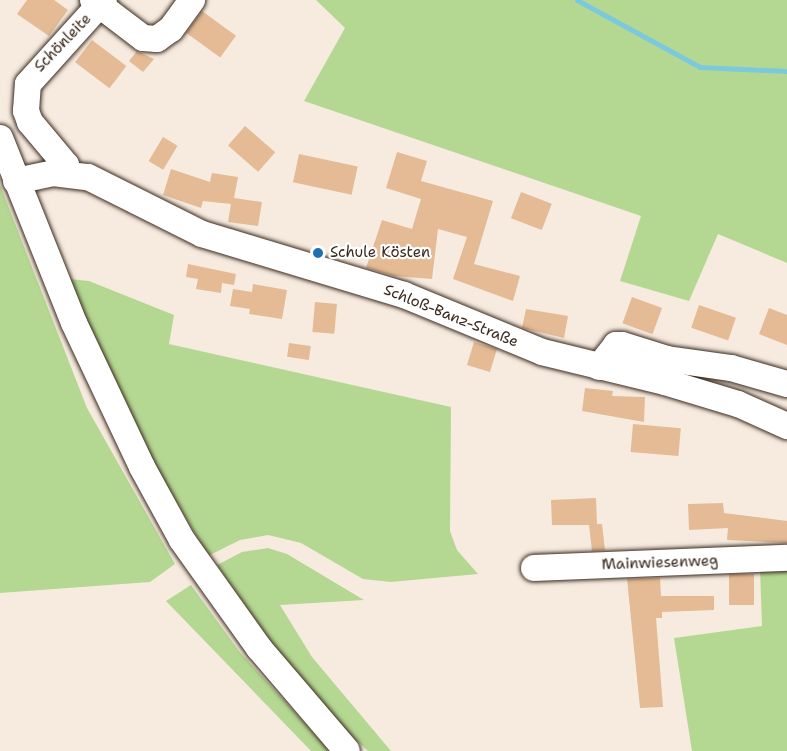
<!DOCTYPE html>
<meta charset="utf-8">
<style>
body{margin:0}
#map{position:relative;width:787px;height:751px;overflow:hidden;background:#f7ebdf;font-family:"Shantell Sans",sans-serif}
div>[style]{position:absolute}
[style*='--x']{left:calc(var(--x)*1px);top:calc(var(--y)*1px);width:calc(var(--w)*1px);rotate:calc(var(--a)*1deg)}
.green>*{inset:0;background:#b4d892}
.stream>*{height:5px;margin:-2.5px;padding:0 2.5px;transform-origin:2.5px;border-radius:2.5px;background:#7dc9dc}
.building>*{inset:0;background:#e4bb95;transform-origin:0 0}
.roads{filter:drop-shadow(0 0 2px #3b2a1e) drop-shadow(0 0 2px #3b2a1e)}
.minor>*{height:26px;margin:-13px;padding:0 13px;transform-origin:13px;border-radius:13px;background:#fff}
.dots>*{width:16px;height:16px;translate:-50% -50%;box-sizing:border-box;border:3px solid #fff;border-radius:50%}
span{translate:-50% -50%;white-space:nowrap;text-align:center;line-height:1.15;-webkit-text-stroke:4.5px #fff;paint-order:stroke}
.street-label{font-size:15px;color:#3b2a1e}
.poi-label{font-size:15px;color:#3b2a1e}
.left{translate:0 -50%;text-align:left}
</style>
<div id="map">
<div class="green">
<i style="clip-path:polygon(316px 0,787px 0,787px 263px,718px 234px,689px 301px,620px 281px,641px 216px,304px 101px,345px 28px)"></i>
<i style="clip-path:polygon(0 185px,87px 408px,175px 564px,150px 582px,0 593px)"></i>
<i style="clip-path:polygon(69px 279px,89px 281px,174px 315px,169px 344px,451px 407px,450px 531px,457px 550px,478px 574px,391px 582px,363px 579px,301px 543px,268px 535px,240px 540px,208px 556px,128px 418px)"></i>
<i style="clip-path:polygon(268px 548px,287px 554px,364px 600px,280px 605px,312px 657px,391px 751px,368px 751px,342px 727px,289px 668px,217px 565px,242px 552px)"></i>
<i style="clip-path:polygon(787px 567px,787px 751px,692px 751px,674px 638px,762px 626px,760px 569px)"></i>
<i style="clip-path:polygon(191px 585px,239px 651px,330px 751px,311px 751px,166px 601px)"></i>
</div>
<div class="stream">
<i style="--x:577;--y:0;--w:140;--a:28.6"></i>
<i style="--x:700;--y:67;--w:87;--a:2.6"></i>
</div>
<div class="building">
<i style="clip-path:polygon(27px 0,54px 0,68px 10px,49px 36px,17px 14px)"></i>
<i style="left:202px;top:11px;width:42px;height:27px;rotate:36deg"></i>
<i style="left:92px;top:40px;width:43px;height:28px;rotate:37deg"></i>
<i style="clip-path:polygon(137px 51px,154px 59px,143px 72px,129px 61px)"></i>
<i style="left:245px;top:126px;width:40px;height:26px;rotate:41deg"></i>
<i style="left:163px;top:137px;width:17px;height:28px;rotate:31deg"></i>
<i style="clip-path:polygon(397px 152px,427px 161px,421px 181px,493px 201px,474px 264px,520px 276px,513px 301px,453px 279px,467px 237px,438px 229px,432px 279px,394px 276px,366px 268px,382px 220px,412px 229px,421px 199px,386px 188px)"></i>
<i style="left:299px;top:154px;width:60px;height:29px;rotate:12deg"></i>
<i style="clip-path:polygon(171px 169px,210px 182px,212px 173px,238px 177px,234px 198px,262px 202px,258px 226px,228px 222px,231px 204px,203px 201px,201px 208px,163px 195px)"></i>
<i style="left:521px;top:192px;width:33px;height:28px;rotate:21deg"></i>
<i style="clip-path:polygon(188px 264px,236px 274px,234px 285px,222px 283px,221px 293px,196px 289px,198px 279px,186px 277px)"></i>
<i style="clip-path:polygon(253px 284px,287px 290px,282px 319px,249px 314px,250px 309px,230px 306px,233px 289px,252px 292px)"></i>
<i style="left:632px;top:297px;width:32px;height:28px;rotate:20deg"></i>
<i style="left:315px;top:302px;width:22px;height:30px;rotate:5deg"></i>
<i style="left:699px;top:305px;width:39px;height:24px;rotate:19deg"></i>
<i style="clip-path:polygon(769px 308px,787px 315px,787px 345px,759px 334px)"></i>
<i style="clip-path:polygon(526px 309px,568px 316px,564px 338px,522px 328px)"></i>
<i style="left:474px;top:342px;width:24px;height:24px;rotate:17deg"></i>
<i style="left:289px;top:343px;width:22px;height:14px;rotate:8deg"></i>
<i style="clip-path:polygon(585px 388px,613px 391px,612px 396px,645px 397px,644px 422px,582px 411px)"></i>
<i style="left:633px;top:424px;width:48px;height:28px;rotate:5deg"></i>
<i style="clip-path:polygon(596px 498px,597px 524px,602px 524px,605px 550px,592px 551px,589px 525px,552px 525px,551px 500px)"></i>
<i style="clip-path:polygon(723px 503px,724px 513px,787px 521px,787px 543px,727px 540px,728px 528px,689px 530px,688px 504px)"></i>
<i style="left:754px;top:574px;width:31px;height:25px;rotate:90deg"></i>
<i style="clip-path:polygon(660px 578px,661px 596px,714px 596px,714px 610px,662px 612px,662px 618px,656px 618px,663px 707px,640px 708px,627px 579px)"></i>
</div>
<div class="roads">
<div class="minor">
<i style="--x:93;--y:0;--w:63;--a:37.2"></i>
<i style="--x:143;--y:38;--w:14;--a:4"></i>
<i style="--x:157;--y:39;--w:17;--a:-36"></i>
<i style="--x:171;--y:29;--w:36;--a:-54"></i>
<i style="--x:0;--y:138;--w:199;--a:68.2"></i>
<i style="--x:74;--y:323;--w:159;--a:64.7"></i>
<i style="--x:142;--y:467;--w:83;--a:61.3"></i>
<i style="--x:182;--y:540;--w:133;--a:54.5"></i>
<i style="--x:259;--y:648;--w:135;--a:49.5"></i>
<i style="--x:66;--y:174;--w:9;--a:-90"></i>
<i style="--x:66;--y:165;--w:56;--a:-129.9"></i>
<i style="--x:30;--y:122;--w:12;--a:-110"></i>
<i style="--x:26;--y:111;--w:27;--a:-86"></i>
<i style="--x:28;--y:84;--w:113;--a:-47.9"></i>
<i style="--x:16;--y:181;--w:38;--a:-12"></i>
<i style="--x:53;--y:173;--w:35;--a:7"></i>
<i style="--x:88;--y:177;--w:127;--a:26.6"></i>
<i style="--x:202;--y:234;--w:211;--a:16.8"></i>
<i style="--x:404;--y:295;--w:149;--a:22.4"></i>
<i style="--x:542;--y:352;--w:127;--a:13.7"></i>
<i style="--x:665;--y:382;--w:76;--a:16.8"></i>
<i style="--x:738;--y:404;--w:54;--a:24.2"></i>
<i style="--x:599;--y:367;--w:28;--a:-52"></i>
<i style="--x:616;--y:345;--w:6;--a:0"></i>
<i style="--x:622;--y:345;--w:47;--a:17.3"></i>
<i style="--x:667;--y:359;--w:65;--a:8"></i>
<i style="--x:731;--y:368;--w:58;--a:15.9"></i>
<i style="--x:534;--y:568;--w:253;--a:-2.3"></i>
</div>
</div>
<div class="dots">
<i style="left:318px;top:253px;background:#1f6fb2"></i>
</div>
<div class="street-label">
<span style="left:63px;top:43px;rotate:-46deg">Schönleite</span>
<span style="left:451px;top:316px;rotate:22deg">Schloß-Banz-Straße</span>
<span style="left:660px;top:563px;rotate:-2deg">Mainwiesenweg</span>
</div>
<div class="poi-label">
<span class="left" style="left:330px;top:253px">Schule Kösten</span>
</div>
</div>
